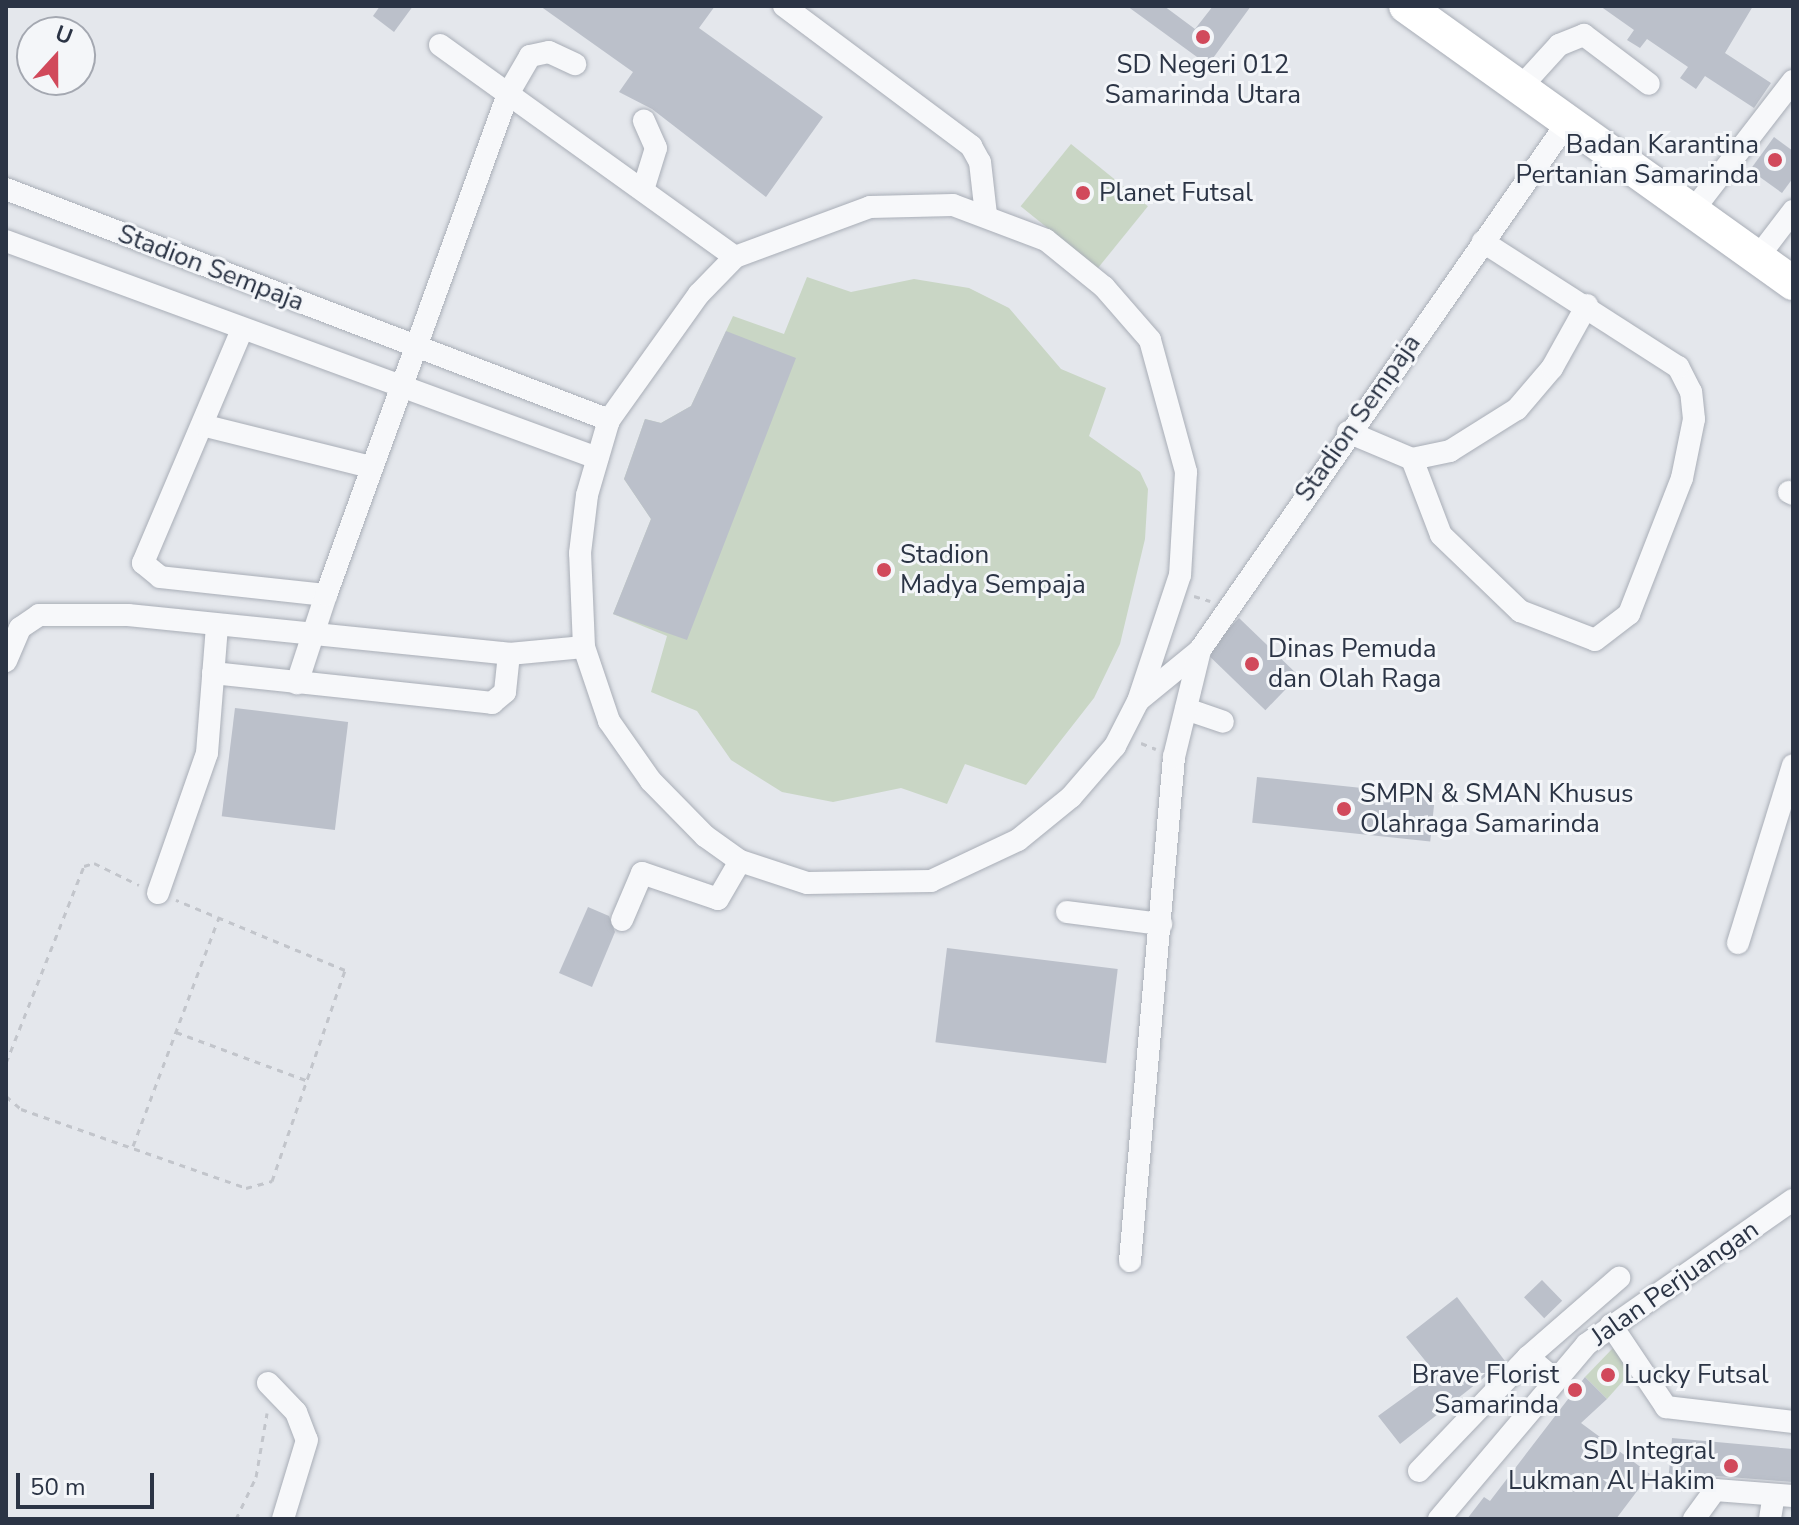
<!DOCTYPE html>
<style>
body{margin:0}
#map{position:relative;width:1799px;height:1525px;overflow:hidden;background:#e4e7ec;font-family:"Nunito Sans",sans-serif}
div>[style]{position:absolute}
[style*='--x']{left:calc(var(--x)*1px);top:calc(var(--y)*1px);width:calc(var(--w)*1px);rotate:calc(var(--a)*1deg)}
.green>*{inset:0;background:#c9d6c5;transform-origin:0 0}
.building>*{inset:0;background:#bbc0ca;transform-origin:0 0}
.path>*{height:3px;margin-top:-1.5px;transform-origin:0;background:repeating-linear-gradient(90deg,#c2c5cb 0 6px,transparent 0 12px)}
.roads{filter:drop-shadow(0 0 2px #a9aeb7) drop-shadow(0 0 2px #a9aeb7)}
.minor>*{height:22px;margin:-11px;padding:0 11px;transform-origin:11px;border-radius:11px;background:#f7f8fa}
.highway>*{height:34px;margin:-17px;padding:0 17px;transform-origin:17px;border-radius:17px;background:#fff}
.dots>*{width:22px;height:22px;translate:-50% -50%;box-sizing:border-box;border:4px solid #f4f6f9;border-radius:50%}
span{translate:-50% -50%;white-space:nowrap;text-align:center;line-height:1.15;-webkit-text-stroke:6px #f4f6f9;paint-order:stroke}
.poi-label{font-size:26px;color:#2b3445}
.right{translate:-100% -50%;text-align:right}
.left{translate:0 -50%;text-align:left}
.street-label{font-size:26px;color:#2b3445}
.frame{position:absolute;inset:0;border:8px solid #2b3445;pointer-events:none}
.north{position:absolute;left:16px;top:16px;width:80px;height:80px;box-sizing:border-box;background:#f4f6f9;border:2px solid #a4a8b1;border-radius:50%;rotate:21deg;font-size:22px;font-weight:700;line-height:32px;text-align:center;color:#2b3445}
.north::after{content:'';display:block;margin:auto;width:28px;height:36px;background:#d1495b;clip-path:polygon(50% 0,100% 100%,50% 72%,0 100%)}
.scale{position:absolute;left:16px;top:1473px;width:138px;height:36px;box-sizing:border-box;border:4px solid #2b3445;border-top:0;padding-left:10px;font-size:24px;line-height:28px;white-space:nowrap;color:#2b3445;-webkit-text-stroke:6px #f4f6f9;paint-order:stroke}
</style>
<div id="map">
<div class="green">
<i style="left:1071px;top:144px;width:99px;height:80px;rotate:39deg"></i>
<i style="clip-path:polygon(807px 277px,851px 292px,914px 279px,969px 288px,1009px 308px,1061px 369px,1106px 388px,1089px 436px,1140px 472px,1148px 489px,1145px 539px,1120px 644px,1094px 698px,1026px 785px,965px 764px,947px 804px,901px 788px,833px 802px,782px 792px,731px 760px,697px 711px,651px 692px,667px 636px,613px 614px,651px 519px,624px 479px,645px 419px,661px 423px,691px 406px,733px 316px,784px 334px)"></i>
<i style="clip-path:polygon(1613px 1348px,1631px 1372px,1607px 1399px,1585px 1377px)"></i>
</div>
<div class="building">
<i style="clip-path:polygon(380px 6px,413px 6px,394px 32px,373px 16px)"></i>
<i style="clip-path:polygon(540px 6px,715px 6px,699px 28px,823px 117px,766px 197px,652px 109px,619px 92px,633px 72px)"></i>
<i style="clip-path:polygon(1127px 6px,1164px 6px,1195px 29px,1213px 6px,1251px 6px,1208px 65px)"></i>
<i style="clip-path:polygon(1600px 6px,1753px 6px,1725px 53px,1771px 83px,1754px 108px,1705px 76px,1696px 89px,1680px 78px,1688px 67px,1647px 39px,1640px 48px,1627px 40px,1634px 30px)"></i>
<i style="clip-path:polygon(1774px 137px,1793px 151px,1793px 178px,1782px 193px,1750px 170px)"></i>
<i style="clip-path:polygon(726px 331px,796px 358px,687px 640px,613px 614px,651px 519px,624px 479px,645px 419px,661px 423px,691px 406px)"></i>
<i style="left:1239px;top:618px;width:83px;height:48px;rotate:44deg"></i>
<i style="left:235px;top:708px;width:114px;height:109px;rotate:7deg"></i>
<i style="left:1257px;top:777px;width:179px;height:46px;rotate:6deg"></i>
<i style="clip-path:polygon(588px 907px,609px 916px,615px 932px,592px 987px,559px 973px)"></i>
<i style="left:947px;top:948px;width:172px;height:95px;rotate:7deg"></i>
<i style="left:1542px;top:1280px;width:29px;height:25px;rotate:46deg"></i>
<i style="clip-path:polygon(1457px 1297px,1505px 1361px,1400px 1444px,1378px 1416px,1436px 1374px,1406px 1337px)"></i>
<i style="clip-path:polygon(1585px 1377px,1607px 1399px,1581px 1423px,1650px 1474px,1616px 1519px,1467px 1519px,1484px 1497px,1490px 1501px)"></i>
<i style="clip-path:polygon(1672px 1438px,1793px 1449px,1793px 1482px,1716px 1476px,1701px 1486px,1668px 1483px)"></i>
</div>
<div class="path">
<i style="--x:1194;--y:596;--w:17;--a:17"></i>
<i style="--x:1141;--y:743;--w:16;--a:22"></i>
<i style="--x:176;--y:1032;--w:139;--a:20.3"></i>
<i style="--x:6;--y:1063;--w:212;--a:-68.4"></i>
<i style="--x:84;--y:866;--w:10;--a:-17"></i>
<i style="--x:94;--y:863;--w:50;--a:26.1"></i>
<i style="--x:6;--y:1096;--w:20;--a:41"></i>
<i style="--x:21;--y:1109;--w:238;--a:19.3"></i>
<i style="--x:246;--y:1188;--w:27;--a:-15"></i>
<i style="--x:272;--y:1181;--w:223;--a:-70.9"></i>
<i style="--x:345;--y:970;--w:183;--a:-157.5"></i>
<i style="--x:133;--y:1146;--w:245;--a:-69.4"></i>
<i style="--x:236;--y:1519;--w:47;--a:-64.5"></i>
<i style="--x:256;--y:1477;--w:65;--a:-80.2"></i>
</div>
<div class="roads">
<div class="minor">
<i style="--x:784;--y:6;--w:234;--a:36.8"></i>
<i style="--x:971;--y:146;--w:18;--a:61"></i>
<i style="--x:980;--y:162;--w:53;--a:83.5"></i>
<i style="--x:440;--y:45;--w:363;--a:35.7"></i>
<i style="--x:1519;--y:89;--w:59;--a:-47.7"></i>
<i style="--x:1559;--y:45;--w:27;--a:-22"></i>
<i style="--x:1584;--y:35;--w:81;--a:37"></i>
<i style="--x:6;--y:189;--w:646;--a:20.96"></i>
<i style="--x:643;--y:190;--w:44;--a:-72.8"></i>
<i style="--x:656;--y:148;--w:30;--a:-114"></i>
<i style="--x:953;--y:205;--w:99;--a:20.6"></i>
<i style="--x:1046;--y:240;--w:75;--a:39"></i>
<i style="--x:1104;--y:287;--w:70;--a:49"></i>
<i style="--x:1150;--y:340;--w:137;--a:74.7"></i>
<i style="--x:1186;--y:472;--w:103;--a:93.3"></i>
<i style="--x:1180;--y:575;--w:133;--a:108.4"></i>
<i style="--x:1138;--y:701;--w:51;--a:117.1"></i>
<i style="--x:1115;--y:746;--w:67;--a:130.8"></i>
<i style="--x:1071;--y:797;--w:68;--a:140.9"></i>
<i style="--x:1018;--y:840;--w:96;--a:154.8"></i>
<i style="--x:931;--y:881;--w:124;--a:179.1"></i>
<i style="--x:807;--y:883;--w:71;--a:-161.8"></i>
<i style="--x:740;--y:861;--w:43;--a:-144.5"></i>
<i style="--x:705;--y:836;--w:77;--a:-134.5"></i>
<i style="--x:651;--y:781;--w:73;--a:-125"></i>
<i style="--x:609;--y:721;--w:78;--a:-108.7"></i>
<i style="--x:584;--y:647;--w:94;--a:-92.4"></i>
<i style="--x:580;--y:553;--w:58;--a:-83.1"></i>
<i style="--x:587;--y:495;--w:78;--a:-73.7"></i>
<i style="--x:609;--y:420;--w:155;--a:-54.5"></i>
<i style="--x:699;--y:294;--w:52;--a:-45.8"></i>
<i style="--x:735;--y:257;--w:144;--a:-20.3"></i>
<i style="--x:870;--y:207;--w:83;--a:-1.4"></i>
<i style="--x:1694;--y:209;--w:162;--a:-52.3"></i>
<i style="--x:6;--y:241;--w:630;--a:20.16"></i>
<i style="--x:1758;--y:257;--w:58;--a:-52.7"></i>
<i style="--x:241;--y:332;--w:251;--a:113"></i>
<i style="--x:143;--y:563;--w:22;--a:39"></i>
<i style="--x:160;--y:577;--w:167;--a:6.2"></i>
<i style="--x:326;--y:595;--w:93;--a:108.2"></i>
<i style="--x:206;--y:426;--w:169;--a:14"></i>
<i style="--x:1348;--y:432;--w:69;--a:22.9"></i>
<i style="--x:1412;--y:459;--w:39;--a:-12"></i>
<i style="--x:1450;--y:451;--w:79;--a:-32.1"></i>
<i style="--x:1517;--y:409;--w:54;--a:-49.5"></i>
<i style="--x:1552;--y:368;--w:72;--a:-60.9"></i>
<i style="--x:1412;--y:459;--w:81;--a:69.1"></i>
<i style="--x:1441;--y:535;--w:110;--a:43.9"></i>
<i style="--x:1520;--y:611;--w:80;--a:21.1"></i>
<i style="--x:1595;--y:640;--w:43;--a:-37.4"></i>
<i style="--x:1629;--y:614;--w:146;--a:-68.7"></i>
<i style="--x:1682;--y:478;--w:60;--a:-78.5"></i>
<i style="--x:1694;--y:419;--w:27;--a:-96"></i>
<i style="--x:1691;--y:392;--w:28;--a:-117"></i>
<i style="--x:1678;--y:367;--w:232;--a:-147.3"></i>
<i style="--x:1789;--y:492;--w:4;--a:27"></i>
<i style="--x:326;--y:595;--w:533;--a:-70.04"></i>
<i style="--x:508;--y:94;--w:44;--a:-59.9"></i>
<i style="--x:530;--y:56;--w:19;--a:-12"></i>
<i style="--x:549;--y:52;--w:29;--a:25"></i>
<i style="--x:6;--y:661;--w:36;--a:-67"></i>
<i style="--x:20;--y:628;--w:23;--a:-34"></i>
<i style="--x:39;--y:615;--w:89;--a:0"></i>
<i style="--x:128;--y:615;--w:383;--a:5.8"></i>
<i style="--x:509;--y:654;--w:75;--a:-5.3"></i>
<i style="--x:213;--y:673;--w:281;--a:6.1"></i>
<i style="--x:492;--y:703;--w:17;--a:-40"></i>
<i style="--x:505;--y:692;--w:38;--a:-84"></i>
<i style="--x:1139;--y:700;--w:79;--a:-39.3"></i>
<i style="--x:1200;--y:650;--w:642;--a:-55.15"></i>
<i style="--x:1186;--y:709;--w:39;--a:19"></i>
<i style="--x:158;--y:893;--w:148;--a:-70.7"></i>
<i style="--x:207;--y:753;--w:128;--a:-85.5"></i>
<i style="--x:1067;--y:912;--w:95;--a:7.3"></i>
<i style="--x:622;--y:920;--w:51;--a:-66.9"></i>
<i style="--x:642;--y:873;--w:80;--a:18.9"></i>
<i style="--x:718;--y:899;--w:44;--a:-59.9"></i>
<i style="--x:1738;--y:943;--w:186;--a:-72.8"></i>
<i style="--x:1130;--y:1261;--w:506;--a:-85.01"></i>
<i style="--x:1174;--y:757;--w:110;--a:-76.3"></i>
<i style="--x:1611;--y:1325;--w:99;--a:56.1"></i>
<i style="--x:1666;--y:1407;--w:128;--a:6.7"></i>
<i style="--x:1528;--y:1357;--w:121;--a:-41"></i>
<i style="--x:268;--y:1383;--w:40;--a:46"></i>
<i style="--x:296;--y:1412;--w:30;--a:69"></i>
<i style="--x:307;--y:1440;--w:83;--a:106.9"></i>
<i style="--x:1419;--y:1471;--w:158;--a:-46.3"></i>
<i style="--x:1528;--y:1357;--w:34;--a:40"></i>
<i style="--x:1439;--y:1519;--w:229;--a:-49.8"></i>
<i style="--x:1587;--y:1344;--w:251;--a:-35"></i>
<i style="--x:1694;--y:1519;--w:36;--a:-54"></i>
<i style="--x:1715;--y:1490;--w:78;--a:4.4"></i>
<i style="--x:1770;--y:1519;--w:24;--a:-81"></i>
</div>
<div class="highway">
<i style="--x:1406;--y:6;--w:476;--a:35.6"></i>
</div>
</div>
<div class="dots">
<i style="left:1203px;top:37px;background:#d1495b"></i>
<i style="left:1775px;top:160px;background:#d1495b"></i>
<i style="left:1083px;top:193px;background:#d1495b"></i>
<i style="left:884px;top:570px;background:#d1495b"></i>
<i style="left:1252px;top:664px;background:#d1495b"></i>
<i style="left:1344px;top:809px;background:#d1495b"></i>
<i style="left:1608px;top:1375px;background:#d1495b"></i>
<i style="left:1575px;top:1390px;background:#d1495b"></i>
<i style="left:1731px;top:1466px;background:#d1495b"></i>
</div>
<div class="poi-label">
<span style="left:1203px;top:80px">SD Negeri 012<br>Samarinda Utara</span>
<span class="right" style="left:1759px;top:160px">Badan Karantina<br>Pertanian Samarinda</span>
<span class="left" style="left:1099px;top:193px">Planet Futsal</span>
<span class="left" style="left:900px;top:570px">Stadion<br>Madya Sempaja</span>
<span class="left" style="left:1268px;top:664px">Dinas Pemuda<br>dan Olah Raga</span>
<span class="left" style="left:1360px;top:809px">SMPN &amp; SMAN Khusus<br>Olahraga Samarinda</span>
<span class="right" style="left:1559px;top:1390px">Brave Florist<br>Samarinda</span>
<span class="left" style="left:1624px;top:1375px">Lucky Futsal</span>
<span class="right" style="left:1715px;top:1466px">SD Integral<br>Lukman Al Hakim</span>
</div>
<div class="street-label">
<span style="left:211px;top:268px;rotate:21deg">Stadion Sempaja</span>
<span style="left:1358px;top:418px;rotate:-55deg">Stadion Sempaja</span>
<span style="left:1675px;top:1283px;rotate:-35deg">Jalan Perjuangan</span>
</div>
<div class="frame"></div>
<div class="north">U</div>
<div class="scale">50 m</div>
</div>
